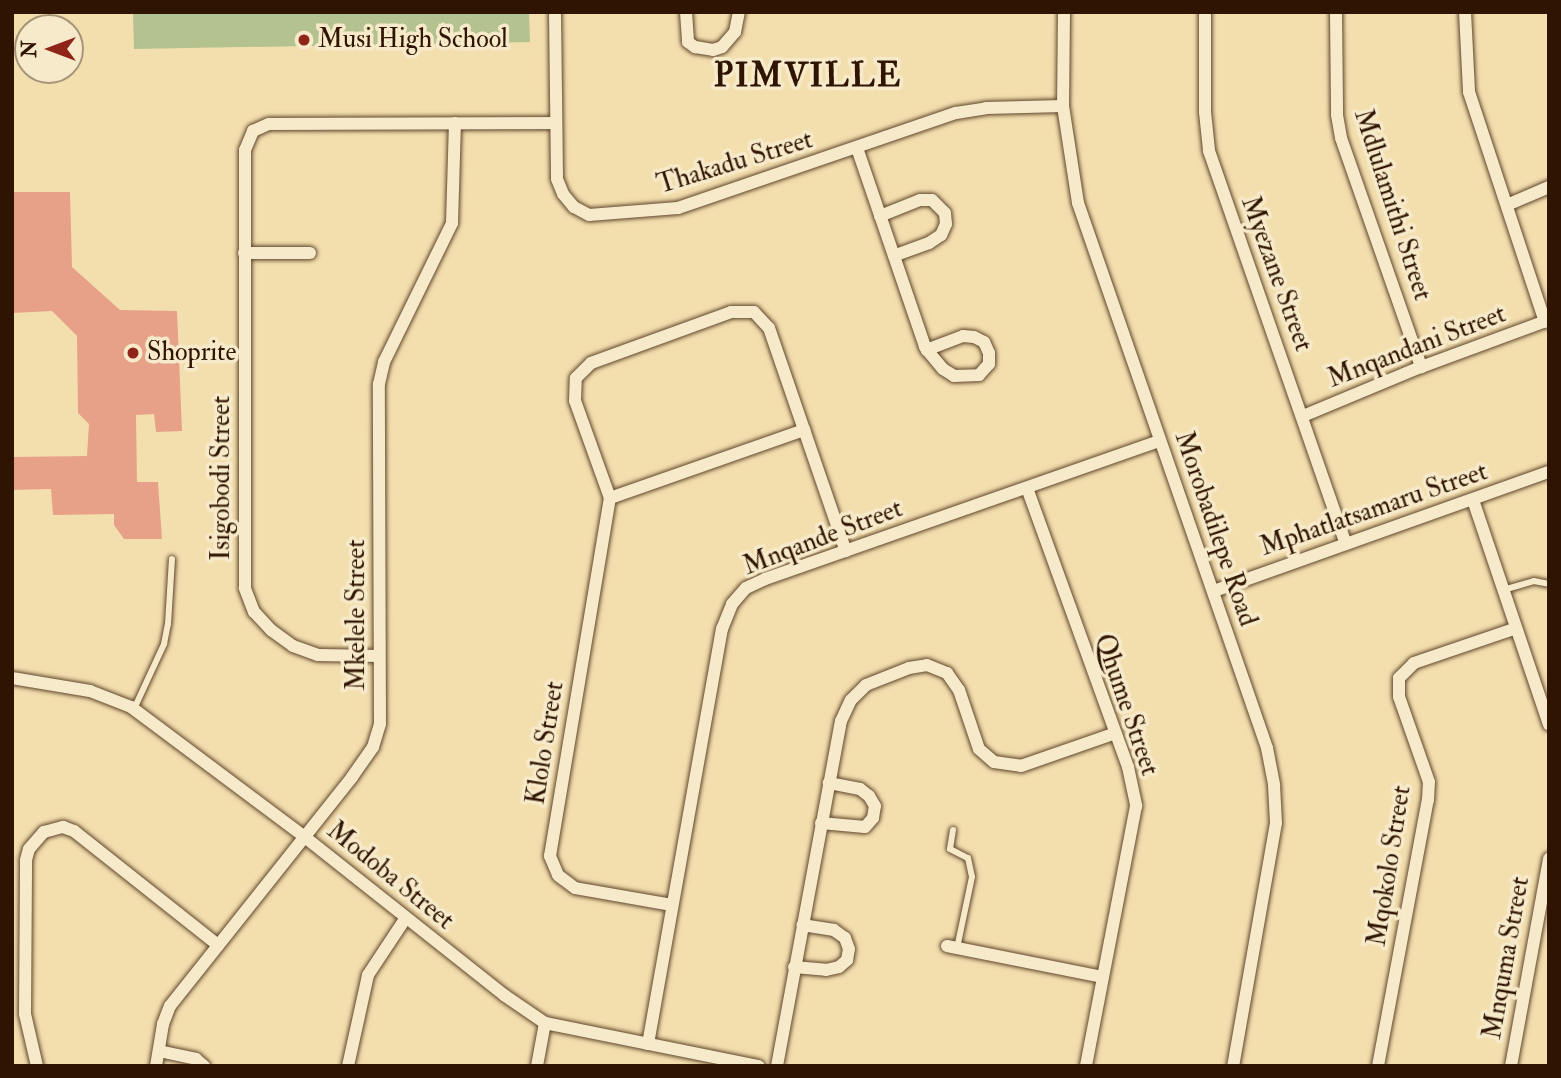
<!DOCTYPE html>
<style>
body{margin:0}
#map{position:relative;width:1561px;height:1078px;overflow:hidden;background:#f3deae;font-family:"IM FELL Double Pica",serif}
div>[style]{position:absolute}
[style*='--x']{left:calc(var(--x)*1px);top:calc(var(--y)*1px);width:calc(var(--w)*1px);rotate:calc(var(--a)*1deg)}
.green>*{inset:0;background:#b4c28f}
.building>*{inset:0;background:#e7a188}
.roads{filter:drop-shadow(0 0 2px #60472c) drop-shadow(0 0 2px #60472c)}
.service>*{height:6px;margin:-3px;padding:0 3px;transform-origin:3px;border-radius:3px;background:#f7eaca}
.minor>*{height:12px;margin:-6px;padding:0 6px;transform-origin:6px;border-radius:6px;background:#f7eaca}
.dots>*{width:19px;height:19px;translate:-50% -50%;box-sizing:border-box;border:4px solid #f7eaca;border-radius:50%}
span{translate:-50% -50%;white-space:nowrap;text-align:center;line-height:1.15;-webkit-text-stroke:7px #f7eaca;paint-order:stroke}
.poi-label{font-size:26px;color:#2f1501}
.left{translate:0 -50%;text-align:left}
.street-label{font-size:26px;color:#2f1501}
.district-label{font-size:33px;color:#2f1501;font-weight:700;letter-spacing:2px}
.frame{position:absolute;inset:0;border:14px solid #2f1501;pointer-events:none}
.north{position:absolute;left:14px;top:14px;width:70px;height:70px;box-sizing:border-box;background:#f7eaca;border:2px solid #a7957a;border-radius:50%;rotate:270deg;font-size:19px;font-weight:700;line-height:28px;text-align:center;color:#2f1501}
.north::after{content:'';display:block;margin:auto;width:24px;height:32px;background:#8f2418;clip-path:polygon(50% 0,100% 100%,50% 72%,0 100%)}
</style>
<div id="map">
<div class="green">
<i style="clip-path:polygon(133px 12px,529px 12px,530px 42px,134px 49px)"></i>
</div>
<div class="building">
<i style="clip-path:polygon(12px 192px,70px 192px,72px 267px,120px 310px,177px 311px,182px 431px,156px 432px,154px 414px,136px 415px,137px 482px,158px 482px,162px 539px,124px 539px,114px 525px,114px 514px,53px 515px,51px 489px,12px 490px,12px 457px,87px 456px,89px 424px,78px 413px,77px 336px,52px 311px,12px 313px)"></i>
</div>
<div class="roads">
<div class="service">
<i style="--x:1503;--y:590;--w:32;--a:-16"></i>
<i style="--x:1534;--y:581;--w:15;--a:11"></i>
<i style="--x:134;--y:709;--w:72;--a:-65.2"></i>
<i style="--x:164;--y:644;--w:20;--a:-79"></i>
<i style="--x:168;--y:624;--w:65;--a:-86.5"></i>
<i style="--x:953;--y:830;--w:19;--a:99"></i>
<i style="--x:950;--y:849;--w:20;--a:27"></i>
<i style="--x:968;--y:858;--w:19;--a:78"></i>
<i style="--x:972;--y:877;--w:73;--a:101.9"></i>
</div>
<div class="minor">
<i style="--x:555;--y:12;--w:167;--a:89.3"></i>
<i style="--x:557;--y:179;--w:16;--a:68"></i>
<i style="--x:563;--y:194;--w:17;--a:50"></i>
<i style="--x:574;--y:207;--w:17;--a:28"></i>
<i style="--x:589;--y:215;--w:89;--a:-4.5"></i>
<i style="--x:678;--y:208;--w:294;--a:-18.9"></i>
<i style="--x:956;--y:113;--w:30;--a:-9"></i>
<i style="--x:986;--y:108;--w:77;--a:-1.5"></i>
<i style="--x:686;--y:12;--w:30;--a:86"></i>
<i style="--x:688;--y:42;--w:9;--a:36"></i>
<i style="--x:695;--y:47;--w:18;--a:9"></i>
<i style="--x:713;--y:50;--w:9;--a:-18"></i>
<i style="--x:722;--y:47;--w:20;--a:-49"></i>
<i style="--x:735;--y:32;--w:20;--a:-79"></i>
<i style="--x:1064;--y:12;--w:94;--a:90.6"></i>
<i style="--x:1063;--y:106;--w:98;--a:81.2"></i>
<i style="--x:1078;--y:203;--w:577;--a:70.87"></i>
<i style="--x:1267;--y:748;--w:38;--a:79"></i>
<i style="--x:1274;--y:785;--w:38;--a:87"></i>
<i style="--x:1276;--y:823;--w:247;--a:100"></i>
<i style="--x:1205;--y:12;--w:100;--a:90"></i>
<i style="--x:1205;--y:112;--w:39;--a:84"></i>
<i style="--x:1209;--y:151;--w:416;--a:70.8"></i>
<i style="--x:1336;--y:12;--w:103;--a:89.4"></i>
<i style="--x:1337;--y:115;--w:23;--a:80"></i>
<i style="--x:1341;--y:138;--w:243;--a:70.7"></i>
<i style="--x:1465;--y:12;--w:80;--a:87.1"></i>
<i style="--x:1469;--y:92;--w:242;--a:71.7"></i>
<i style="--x:857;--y:148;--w:210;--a:71.1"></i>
<i style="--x:925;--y:347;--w:4;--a:56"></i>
<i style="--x:927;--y:350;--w:25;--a:50"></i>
<i style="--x:943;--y:369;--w:13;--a:32"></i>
<i style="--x:954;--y:376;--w:25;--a:-2"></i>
<i style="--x:979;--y:375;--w:15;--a:-48"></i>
<i style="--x:989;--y:364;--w:11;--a:-90"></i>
<i style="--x:989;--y:353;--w:12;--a:-114"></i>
<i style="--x:984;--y:342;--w:11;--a:-153"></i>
<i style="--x:974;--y:337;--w:11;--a:-175"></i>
<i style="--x:963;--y:336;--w:39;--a:159"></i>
<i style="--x:1507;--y:205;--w:46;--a:-23.2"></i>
<i style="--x:880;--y:216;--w:43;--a:-21.8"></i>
<i style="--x:920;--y:200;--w:12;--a:0"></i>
<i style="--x:932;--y:200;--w:18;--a:45"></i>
<i style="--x:945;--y:213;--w:11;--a:85"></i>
<i style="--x:946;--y:224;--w:12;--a:114"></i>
<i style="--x:941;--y:235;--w:14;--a:146"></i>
<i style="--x:929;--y:243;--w:37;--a:160"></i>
<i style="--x:244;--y:253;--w:66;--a:0"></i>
<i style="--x:1303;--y:416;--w:128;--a:-22.6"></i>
<i style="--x:1421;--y:367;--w:136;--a:-20.2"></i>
<i style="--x:1027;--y:488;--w:297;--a:70.1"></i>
<i style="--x:1128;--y:767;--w:40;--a:78"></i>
<i style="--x:1136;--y:806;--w:265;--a:100.9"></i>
<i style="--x:610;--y:498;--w:206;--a:-19.3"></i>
<i style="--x:1473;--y:500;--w:237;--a:71.3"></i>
<i style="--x:1214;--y:591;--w:356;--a:-19.6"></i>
<i style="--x:379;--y:656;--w:61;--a:-179.1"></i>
<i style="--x:318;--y:655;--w:27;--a:-160"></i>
<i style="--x:293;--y:646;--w:27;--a:-144"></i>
<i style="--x:271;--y:630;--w:25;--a:-133"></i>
<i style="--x:254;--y:612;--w:26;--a:-111"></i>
<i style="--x:245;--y:588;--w:438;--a:-90"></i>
<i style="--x:245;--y:150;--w:21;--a:-67"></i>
<i style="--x:253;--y:131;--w:17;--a:-24"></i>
<i style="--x:269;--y:124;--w:286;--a:-0.2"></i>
<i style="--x:12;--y:678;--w:79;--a:9.5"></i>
<i style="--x:90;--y:691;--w:44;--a:21.3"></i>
<i style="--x:131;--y:707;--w:219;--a:36.8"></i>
<i style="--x:306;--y:838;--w:253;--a:38.4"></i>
<i style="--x:504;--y:995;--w:50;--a:34.3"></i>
<i style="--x:545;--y:1023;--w:218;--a:11.4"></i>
<i style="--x:821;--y:823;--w:44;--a:5.2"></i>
<i style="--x:865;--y:827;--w:12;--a:-48"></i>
<i style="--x:873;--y:818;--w:12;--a:-81"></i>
<i style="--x:875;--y:806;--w:12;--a:-121"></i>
<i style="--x:869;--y:796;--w:11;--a:-142"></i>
<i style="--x:860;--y:789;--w:32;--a:-169"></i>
<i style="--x:672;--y:905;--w:98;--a:-170.1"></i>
<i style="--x:575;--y:888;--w:21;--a:-143"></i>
<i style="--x:558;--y:875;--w:21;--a:-113"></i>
<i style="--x:550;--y:856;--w:363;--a:-80.5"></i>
<i style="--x:610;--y:498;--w:103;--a:-109.8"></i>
<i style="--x:575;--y:401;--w:23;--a:-88"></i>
<i style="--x:576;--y:378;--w:21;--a:-45"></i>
<i style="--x:591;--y:363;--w:149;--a:-20"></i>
<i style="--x:731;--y:312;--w:23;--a:0"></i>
<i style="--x:754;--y:312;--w:22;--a:47"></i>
<i style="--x:769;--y:328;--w:236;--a:71"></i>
<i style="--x:947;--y:946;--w:158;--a:11.3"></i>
<i style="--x:794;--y:967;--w:32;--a:5"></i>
<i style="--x:826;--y:970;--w:13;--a:-13"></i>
<i style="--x:839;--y:967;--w:11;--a:-41"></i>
<i style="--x:847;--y:960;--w:11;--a:-80"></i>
<i style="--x:849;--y:949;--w:12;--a:-110"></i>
<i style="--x:845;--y:938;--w:14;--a:-144"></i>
<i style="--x:834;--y:930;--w:32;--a:-171"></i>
<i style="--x:648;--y:1044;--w:422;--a:-79.9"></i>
<i style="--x:722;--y:629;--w:27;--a:-68"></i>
<i style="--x:732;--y:604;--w:21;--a:-49"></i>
<i style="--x:746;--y:588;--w:21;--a:-25"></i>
<i style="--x:765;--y:579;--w:418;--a:-19.3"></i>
<i style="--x:159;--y:1051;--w:38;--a:12"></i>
<i style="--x:196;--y:1059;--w:11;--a:41"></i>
<i style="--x:37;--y:1066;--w:53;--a:-103"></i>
<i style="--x:25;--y:1014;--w:154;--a:-89.6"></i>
<i style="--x:26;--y:860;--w:11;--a:-75"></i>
<i style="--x:29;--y:849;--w:23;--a:-49"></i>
<i style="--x:44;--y:832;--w:20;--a:-15"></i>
<i style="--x:63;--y:827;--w:12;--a:20"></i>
<i style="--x:74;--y:831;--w:184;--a:38.4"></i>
<i style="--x:156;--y:1066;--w:43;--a:-80.5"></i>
<i style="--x:163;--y:1024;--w:19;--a:-69"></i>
<i style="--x:170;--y:1006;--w:293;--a:-51.5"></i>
<i style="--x:352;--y:777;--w:37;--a:-55"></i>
<i style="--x:373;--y:747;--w:24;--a:-73"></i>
<i style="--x:380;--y:724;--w:340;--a:-90.2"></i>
<i style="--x:379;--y:384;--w:23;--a:-77"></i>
<i style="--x:384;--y:362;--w:155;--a:-63.9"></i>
<i style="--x:452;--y:223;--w:100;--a:-88.3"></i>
<i style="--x:348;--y:1066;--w:93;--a:-77.6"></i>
<i style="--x:368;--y:975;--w:67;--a:-56.5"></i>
<i style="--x:537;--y:1066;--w:44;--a:-79.5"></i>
<i style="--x:777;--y:1066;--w:351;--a:-79.5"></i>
<i style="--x:841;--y:721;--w:23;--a:-65"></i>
<i style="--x:851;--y:700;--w:21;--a:-45"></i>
<i style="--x:866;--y:685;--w:46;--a:-21.6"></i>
<i style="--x:909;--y:668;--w:18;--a:-9"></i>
<i style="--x:927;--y:665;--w:22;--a:22"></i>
<i style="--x:947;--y:673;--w:21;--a:55"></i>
<i style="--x:959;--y:690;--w:62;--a:71.3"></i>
<i style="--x:979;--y:749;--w:20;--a:41"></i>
<i style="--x:994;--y:762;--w:27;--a:8"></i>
<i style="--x:1021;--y:766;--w:97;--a:-19.2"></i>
<i style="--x:1378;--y:1066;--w:271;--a:-79.4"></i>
<i style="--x:1428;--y:800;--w:18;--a:-87"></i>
<i style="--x:1429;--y:782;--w:90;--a:-109.4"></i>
<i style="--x:1399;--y:697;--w:19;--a:-90"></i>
<i style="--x:1399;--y:678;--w:21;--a:-45"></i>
<i style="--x:1414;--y:663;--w:106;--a:-18.8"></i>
<i style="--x:1511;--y:1066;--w:211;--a:-79.6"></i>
</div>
</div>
<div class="dots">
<i style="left:304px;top:40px;background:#8f2418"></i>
<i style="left:133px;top:353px;background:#8f2418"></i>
</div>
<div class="poi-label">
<span class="left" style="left:318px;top:40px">Musi High School</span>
<span class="left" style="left:147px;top:353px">Shoprite</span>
</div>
<div class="street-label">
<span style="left:735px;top:163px;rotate:-17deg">Thakadu Street</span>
<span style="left:1392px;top:205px;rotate:72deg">Mdlulamithi Street</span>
<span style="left:1276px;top:274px;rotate:70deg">Myezane Street</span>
<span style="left:1417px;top:347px;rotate:-21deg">Mnqandani Street</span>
<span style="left:222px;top:478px;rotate:-90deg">Isigobodi Street</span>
<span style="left:1374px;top:510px;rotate:-19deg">Mphatlatsamaru Street</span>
<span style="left:1215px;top:529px;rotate:71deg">Morobadilepe Road</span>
<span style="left:823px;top:538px;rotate:-21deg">Mnqande Street</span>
<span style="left:357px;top:615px;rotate:-90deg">Mkelele Street</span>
<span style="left:1126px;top:705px;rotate:71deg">Qhume Street</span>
<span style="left:546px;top:743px;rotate:-81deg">Klolo Street</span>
<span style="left:1390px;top:866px;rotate:-81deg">Mqokolo Street</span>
<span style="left:390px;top:876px;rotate:39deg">Modoba Street</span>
<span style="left:1507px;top:958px;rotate:-80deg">Mnquma Street</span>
</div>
<div class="district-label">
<span style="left:808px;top:76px">PIMVILLE</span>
</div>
<div class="frame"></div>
<div class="north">N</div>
</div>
